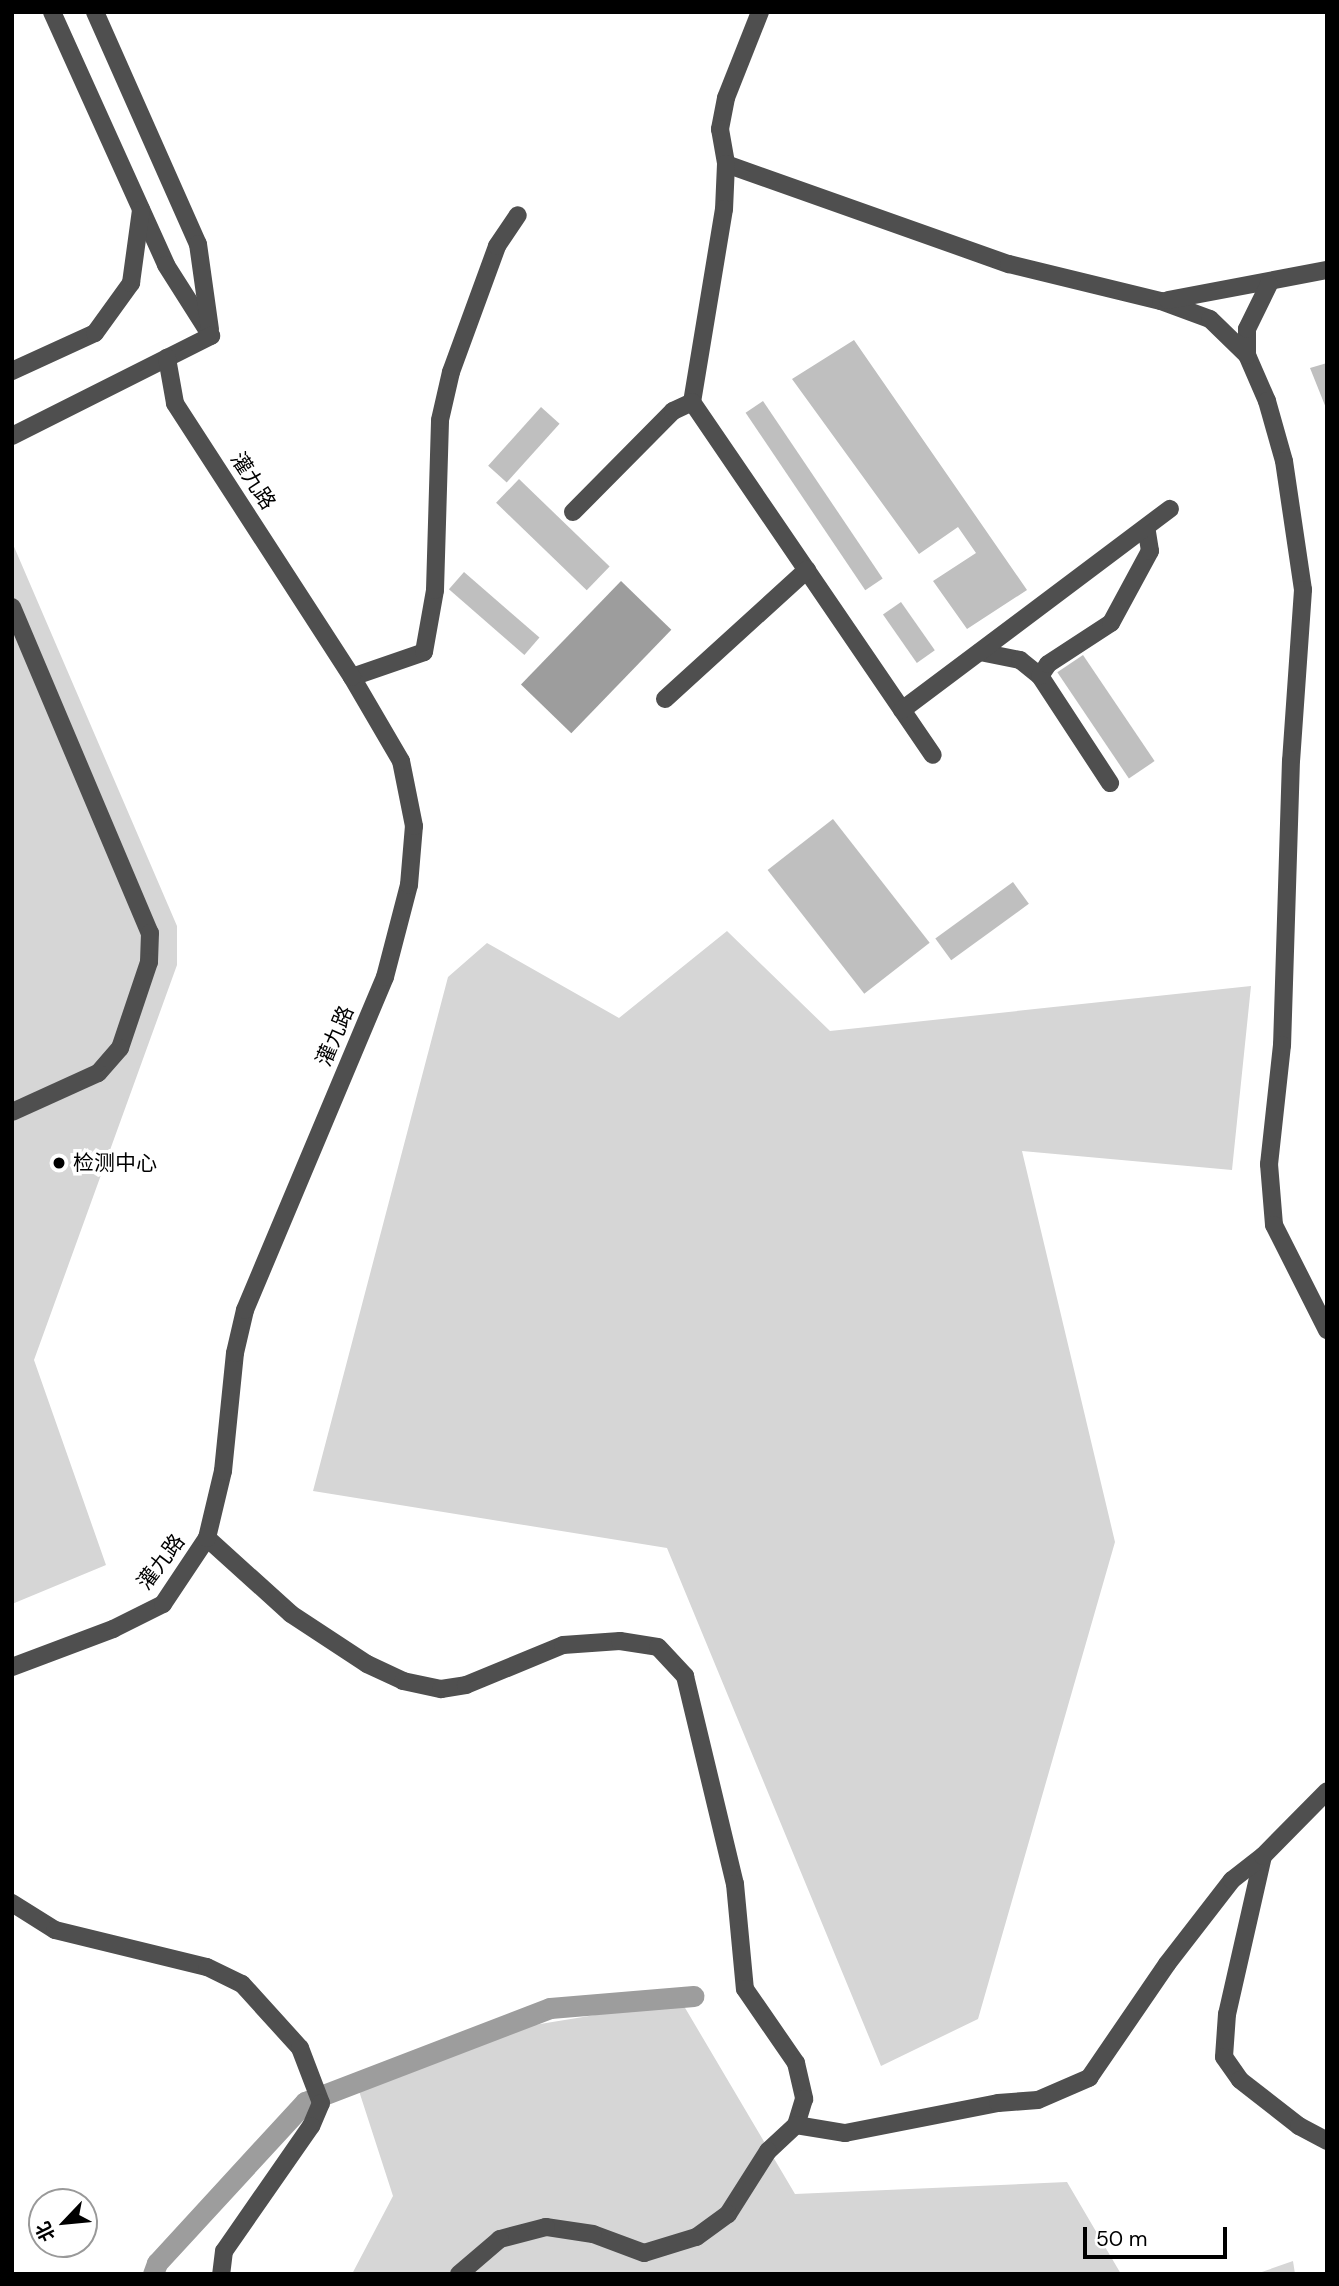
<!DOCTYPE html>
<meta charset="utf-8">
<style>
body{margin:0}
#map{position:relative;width:1339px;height:2286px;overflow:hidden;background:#fff;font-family:"DM Sans","Noto Sans SC",sans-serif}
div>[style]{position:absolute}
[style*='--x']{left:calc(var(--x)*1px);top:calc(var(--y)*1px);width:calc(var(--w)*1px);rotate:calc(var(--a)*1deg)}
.green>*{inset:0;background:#d6d6d6}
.water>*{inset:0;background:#9d9d9d;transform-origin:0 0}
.canal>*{height:21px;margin:-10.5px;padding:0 10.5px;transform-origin:10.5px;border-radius:10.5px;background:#9d9d9d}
.building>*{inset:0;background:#bfbfbf;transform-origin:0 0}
.minor>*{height:18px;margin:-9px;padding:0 9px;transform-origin:9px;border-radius:9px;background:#4f4f4f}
.dots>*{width:19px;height:19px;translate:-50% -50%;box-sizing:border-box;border:4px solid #fff;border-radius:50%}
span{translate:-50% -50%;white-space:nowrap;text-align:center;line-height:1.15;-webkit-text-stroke:7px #fff;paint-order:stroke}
.street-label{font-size:21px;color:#000}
.poi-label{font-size:21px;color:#000}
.left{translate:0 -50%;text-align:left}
.frame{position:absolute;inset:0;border:14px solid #000;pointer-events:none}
.north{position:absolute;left:28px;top:2188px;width:70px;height:70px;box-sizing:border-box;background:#fff;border:2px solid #999;border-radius:50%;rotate:244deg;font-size:19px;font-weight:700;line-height:28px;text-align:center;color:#000}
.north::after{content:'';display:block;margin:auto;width:24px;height:32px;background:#000;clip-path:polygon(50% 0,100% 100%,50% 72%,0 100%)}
.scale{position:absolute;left:1083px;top:2227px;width:144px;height:32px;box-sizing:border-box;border:4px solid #000;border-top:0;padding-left:9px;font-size:21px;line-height:24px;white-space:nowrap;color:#000;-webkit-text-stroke:5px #fff;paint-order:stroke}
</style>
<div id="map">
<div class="green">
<i style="clip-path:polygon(12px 542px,177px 926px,177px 965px,34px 1360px,106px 1565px,12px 1604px)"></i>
<i style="clip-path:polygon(727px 931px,830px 1031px,1251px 986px,1232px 1170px,1022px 1151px,1115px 1542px,978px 2019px,881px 2066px,667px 1548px,313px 1491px,448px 977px,487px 943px,619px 1018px)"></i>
<i style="clip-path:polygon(681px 2001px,795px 2194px,1067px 2182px,1121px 2274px,352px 2274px,393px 2196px,359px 2091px,504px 2030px)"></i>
<i style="clip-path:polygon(1293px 2261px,1295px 2274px,1256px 2274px)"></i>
</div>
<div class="water">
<i style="left:621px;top:581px;width:70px;height:144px;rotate:44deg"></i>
</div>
<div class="canal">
<i style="--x:153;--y:2274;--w:12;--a:-70"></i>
<i style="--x:157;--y:2263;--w:219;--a:-47.4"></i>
<i style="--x:305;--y:2102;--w:262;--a:-21"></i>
<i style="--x:550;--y:2008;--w:144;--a:-4.8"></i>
</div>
<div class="building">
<i style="clip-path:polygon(854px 340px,1027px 590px,967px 629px,933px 581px,976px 553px,958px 527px,919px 554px,792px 379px)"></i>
<i style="clip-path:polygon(1327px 363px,1327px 408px,1326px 408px,1310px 368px)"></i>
<i style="left:763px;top:401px;width:214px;height:21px;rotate:56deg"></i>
<i style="left:541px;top:407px;width:25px;height:79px;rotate:42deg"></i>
<i style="left:519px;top:479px;width:126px;height:33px;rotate:44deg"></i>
<i style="left:464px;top:572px;width:100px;height:23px;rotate:41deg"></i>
<i style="left:901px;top:602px;width:59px;height:22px;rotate:55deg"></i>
<i style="left:1083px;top:655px;width:128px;height:31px;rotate:56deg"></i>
<i style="left:833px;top:819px;width:157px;height:83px;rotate:52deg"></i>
<i style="left:1013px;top:882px;width:27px;height:96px;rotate:54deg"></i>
</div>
<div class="minor">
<i style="--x:52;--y:12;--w:277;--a:65.7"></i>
<i style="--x:166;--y:265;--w:84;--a:57.6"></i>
<i style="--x:95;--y:12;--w:254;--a:66.1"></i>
<i style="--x:198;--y:244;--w:86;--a:82"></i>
<i style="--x:760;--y:12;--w:92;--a:111.6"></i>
<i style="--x:726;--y:98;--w:32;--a:101"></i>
<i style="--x:720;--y:129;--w:36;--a:80"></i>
<i style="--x:726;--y:164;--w:300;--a:19.5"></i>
<i style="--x:1009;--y:264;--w:156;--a:13.7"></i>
<i style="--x:1161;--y:301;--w:52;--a:20.2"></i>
<i style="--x:1210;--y:319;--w:52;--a:44.2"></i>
<i style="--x:1247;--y:355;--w:50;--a:66.5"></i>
<i style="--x:1267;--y:401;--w:62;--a:74.2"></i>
<i style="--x:1284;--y:461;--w:130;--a:81.6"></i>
<i style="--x:1303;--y:590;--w:170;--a:94"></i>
<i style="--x:1291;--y:760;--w:285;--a:91.8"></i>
<i style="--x:1282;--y:1045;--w:120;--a:96.2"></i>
<i style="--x:1269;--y:1164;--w:61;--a:85.3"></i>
<i style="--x:1274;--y:1225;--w:118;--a:63.2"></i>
<i style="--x:726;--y:164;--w:45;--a:92.5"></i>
<i style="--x:724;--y:209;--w:196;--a:99.4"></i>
<i style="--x:692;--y:402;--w:427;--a:55.7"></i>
<i style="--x:1168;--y:300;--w:162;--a:-10.7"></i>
<i style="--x:1247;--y:355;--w:26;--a:-90"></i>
<i style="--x:1247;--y:329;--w:50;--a:-63.9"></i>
<i style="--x:12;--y:371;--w:91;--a:-24.6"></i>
<i style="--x:95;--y:333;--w:62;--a:-54.2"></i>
<i style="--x:131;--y:283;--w:74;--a:-82.2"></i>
<i style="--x:12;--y:436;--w:223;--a:-26.7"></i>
<i style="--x:573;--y:512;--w:142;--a:-45.3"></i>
<i style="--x:673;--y:411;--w:21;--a:-25"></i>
<i style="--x:12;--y:607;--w:354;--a:67.1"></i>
<i style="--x:150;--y:933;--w:29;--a:92"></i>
<i style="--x:149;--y:962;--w:91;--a:108.6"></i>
<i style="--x:120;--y:1048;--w:33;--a:131"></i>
<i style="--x:98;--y:1073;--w:94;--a:155.6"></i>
<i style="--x:980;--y:652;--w:41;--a:11.3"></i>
<i style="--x:1020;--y:660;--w:26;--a:39"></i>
<i style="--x:1040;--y:676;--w:128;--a:56.8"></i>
<i style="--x:1040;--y:676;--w:14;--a:-56"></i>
<i style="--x:1048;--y:664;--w:75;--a:-33.1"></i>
<i style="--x:1111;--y:623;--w:82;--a:-61.6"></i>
<i style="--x:1150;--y:551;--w:24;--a:-99"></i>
<i style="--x:352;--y:677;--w:76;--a:-19.1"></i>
<i style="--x:424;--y:652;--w:63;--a:-79.9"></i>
<i style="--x:435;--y:590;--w:170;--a:-88.3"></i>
<i style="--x:440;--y:420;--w:49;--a:-77.1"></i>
<i style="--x:451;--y:372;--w:134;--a:-69.9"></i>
<i style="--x:497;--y:246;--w:37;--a:-56"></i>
<i style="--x:665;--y:699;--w:192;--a:-42.3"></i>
<i style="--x:902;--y:710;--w:335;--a:-36.9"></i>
<i style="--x:207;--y:1538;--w:113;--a:42.1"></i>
<i style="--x:291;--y:1614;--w:91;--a:33.3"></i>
<i style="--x:367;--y:1664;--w:40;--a:25"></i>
<i style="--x:403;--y:1681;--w:39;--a:12"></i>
<i style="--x:441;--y:1689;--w:25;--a:-9"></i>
<i style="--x:466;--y:1685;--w:105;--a:-22.4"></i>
<i style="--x:563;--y:1645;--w:57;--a:-4"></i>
<i style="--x:620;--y:1641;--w:38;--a:9"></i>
<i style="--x:658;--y:1647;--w:40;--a:47"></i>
<i style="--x:685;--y:1676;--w:214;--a:76.5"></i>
<i style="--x:735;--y:1884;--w:105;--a:84.6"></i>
<i style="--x:745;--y:1989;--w:90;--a:55.4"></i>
<i style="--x:796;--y:2063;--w:37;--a:77"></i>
<i style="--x:804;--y:2099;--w:27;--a:107"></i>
<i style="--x:796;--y:2125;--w:38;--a:137"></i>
<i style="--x:768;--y:2151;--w:75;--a:122.4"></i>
<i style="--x:728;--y:2214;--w:39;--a:144"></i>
<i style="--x:696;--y:2237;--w:54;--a:162.9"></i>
<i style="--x:644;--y:2253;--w:54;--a:-159.6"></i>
<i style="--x:593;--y:2234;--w:48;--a:-171.5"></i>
<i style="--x:546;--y:2227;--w:48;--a:165.4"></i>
<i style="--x:500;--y:2239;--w:54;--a:139.5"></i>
<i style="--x:12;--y:1667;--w:108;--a:-20.6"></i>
<i style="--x:113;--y:1629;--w:56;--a:-26.6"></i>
<i style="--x:163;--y:1604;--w:79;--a:-56.3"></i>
<i style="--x:207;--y:1538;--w:69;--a:-76.6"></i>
<i style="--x:223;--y:1471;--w:119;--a:-84.2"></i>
<i style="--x:235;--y:1353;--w:44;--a:-76.9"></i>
<i style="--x:245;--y:1310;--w:361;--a:-67.2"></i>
<i style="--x:385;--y:977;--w:95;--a:-75.4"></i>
<i style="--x:409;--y:885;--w:59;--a:-85.2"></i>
<i style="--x:414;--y:826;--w:66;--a:-101.3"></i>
<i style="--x:401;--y:761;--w:97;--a:-120.3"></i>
<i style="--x:352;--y:677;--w:326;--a:-122.9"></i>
<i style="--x:175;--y:403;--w:46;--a:-100.1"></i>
<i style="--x:1263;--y:1856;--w:162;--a:102.8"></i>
<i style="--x:1227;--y:2014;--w:43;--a:94"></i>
<i style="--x:1224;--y:2057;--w:28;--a:55"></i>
<i style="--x:1240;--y:2080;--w:75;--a:37.9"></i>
<i style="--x:1299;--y:2126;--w:32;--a:28"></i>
<i style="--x:12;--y:1903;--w:51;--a:32.1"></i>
<i style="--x:55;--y:1930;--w:156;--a:13.7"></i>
<i style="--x:207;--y:1967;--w:39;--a:26"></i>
<i style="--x:242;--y:1984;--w:86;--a:47.8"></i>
<i style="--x:300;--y:2048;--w:59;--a:69.1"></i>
<i style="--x:321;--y:2103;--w:25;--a:113"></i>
<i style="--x:311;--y:2126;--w:152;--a:124.8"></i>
<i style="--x:224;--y:2251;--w:23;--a:97"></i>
<i style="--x:796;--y:2125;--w:50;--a:9.3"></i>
<i style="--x:845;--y:2133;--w:156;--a:-11.1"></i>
<i style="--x:998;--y:2103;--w:40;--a:-4.3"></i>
<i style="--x:1038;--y:2100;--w:56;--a:-23.3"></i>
<i style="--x:1089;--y:2078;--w:138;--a:-55.6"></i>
<i style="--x:1167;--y:1964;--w:106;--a:-52.3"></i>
<i style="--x:1232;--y:1880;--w:39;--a:-38"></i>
<i style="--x:1263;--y:1856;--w:91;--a:-45.4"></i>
</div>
<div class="dots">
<i style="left:59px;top:1163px;background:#000"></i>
</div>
<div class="street-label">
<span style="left:253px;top:481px;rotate:57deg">灌九路</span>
<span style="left:335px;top:1036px;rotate:-67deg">灌九路</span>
<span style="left:161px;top:1562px;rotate:-53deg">灌九路</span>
</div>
<div class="poi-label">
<span class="left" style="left:73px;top:1163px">检测中心</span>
</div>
<div class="frame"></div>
<div class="north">北</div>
<div class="scale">50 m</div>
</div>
